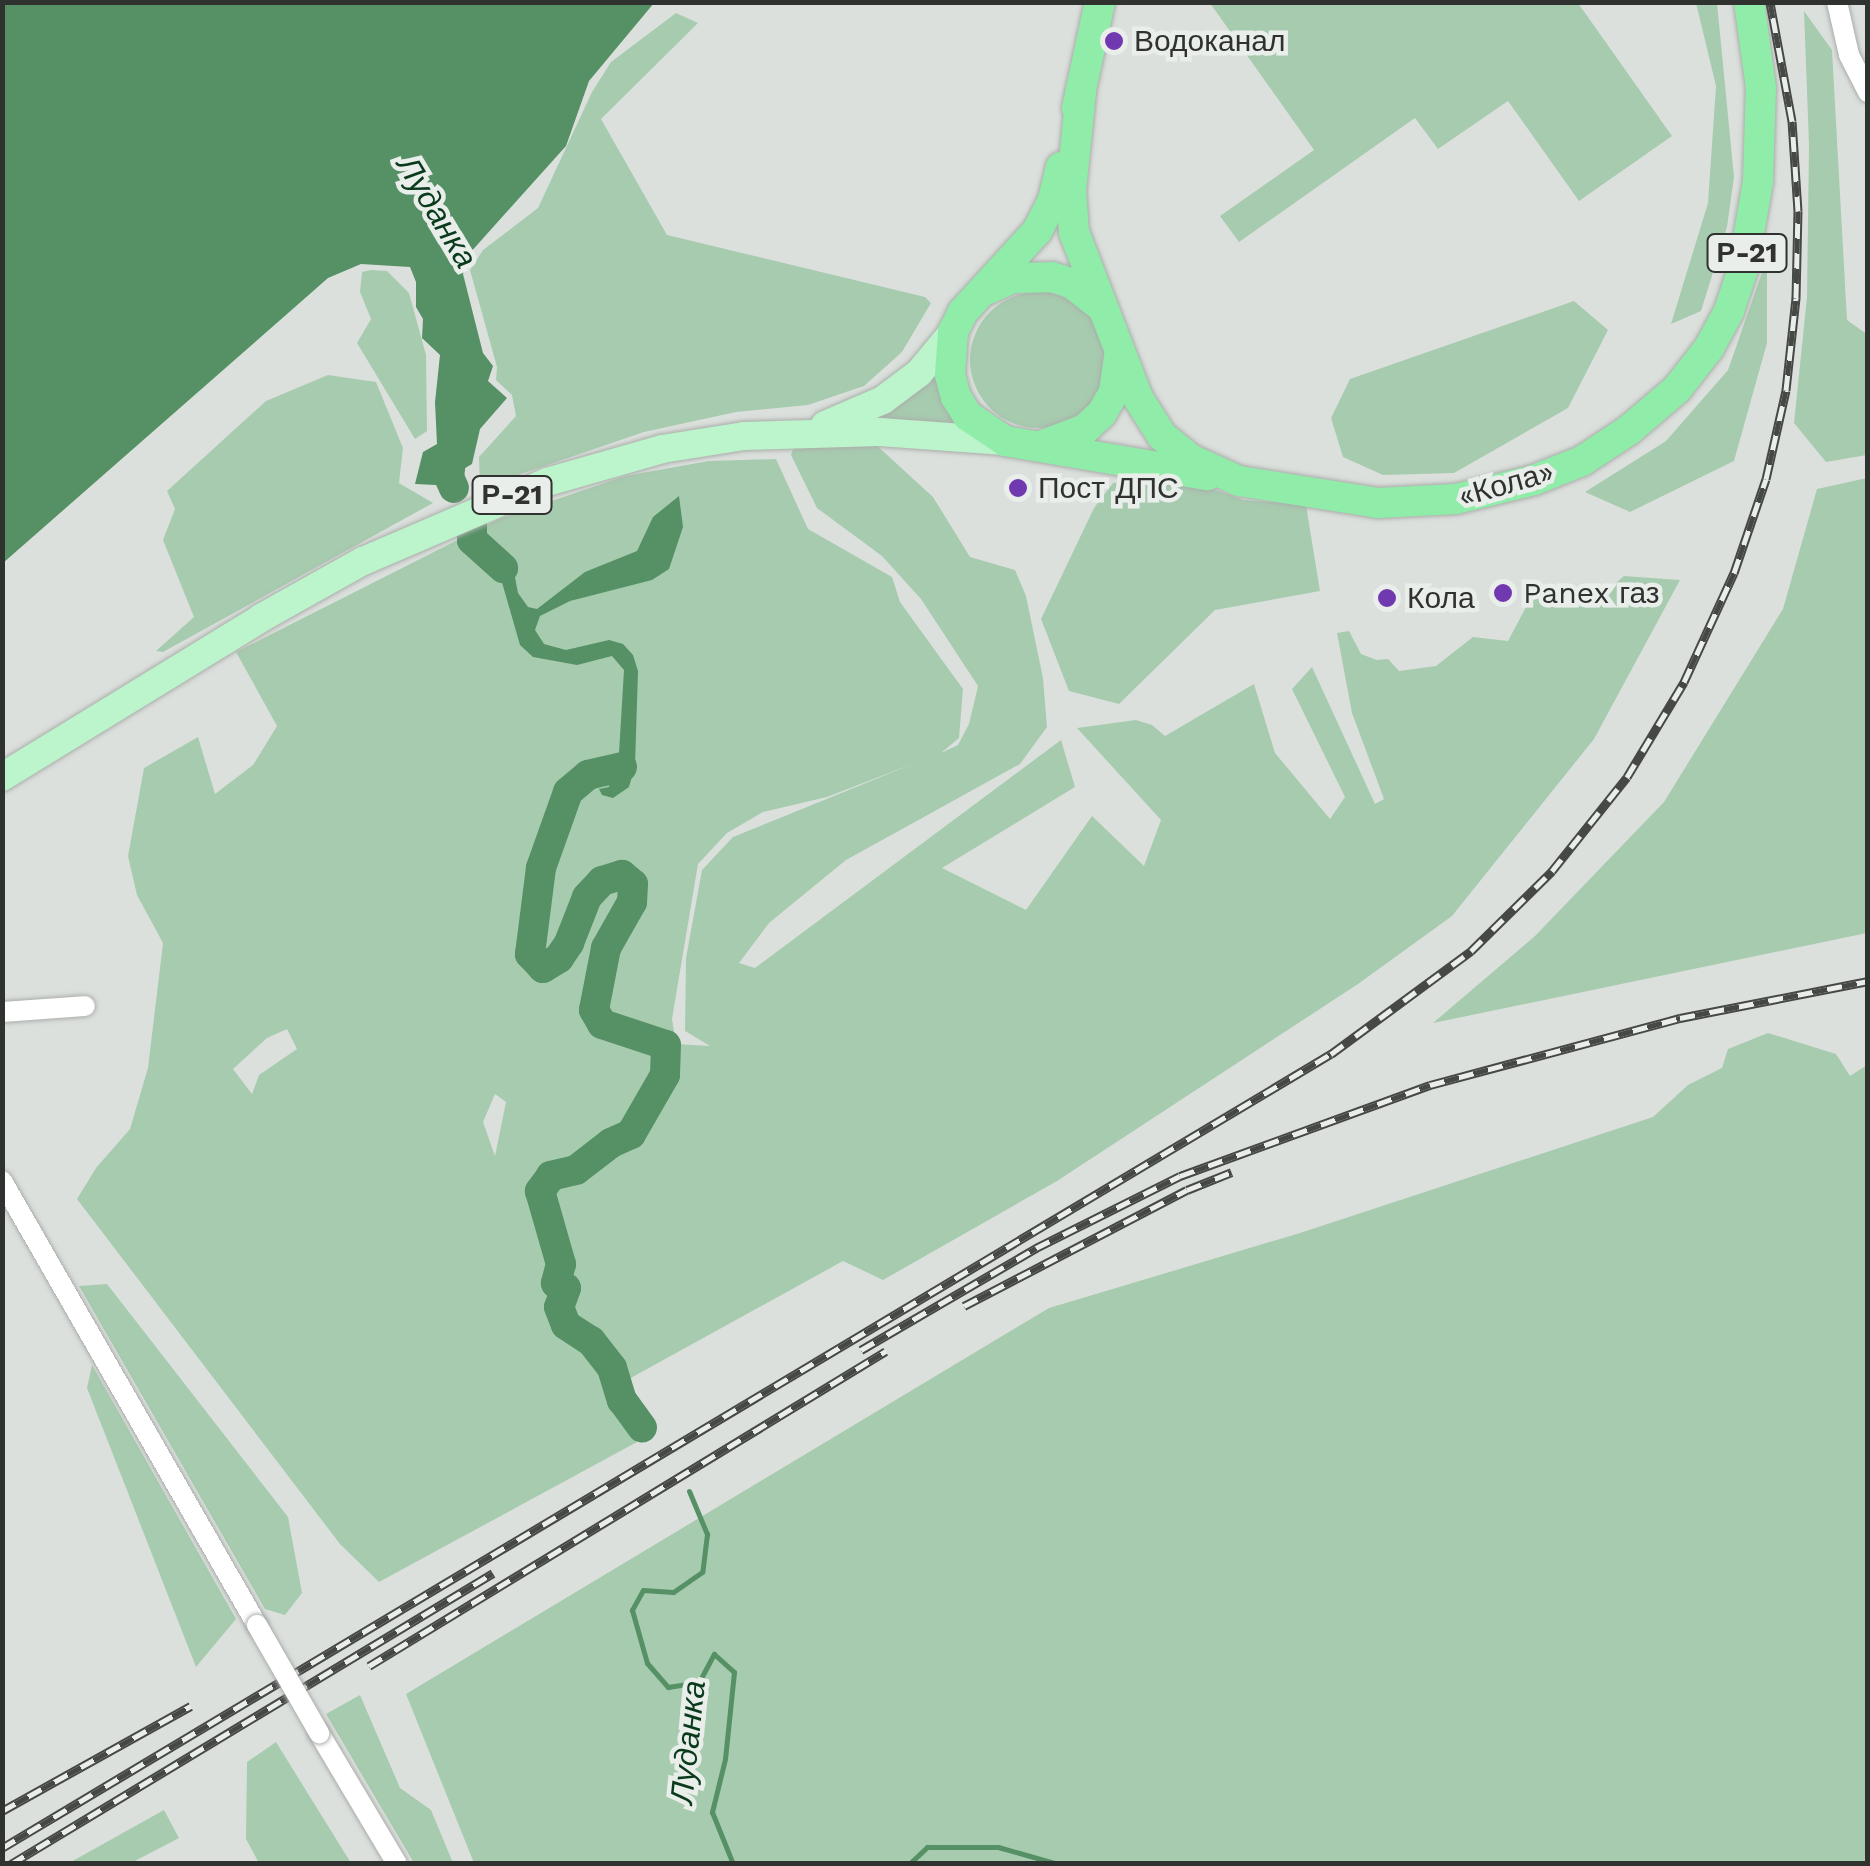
<!DOCTYPE html>
<meta charset="utf-8">
<style>
body{margin:0}
#map{position:relative;width:1870px;height:1866px;overflow:hidden;background:#dce0dd;font-family:"Work Sans",sans-serif}
div>[style]{position:absolute}
[style*='--x']{left:calc(var(--x)*1px);top:calc(var(--y)*1px);width:calc(var(--w)*1px);rotate:calc(var(--a)*1deg)}
.green>*{inset:0;background:#a7cbaf}
.round{border-radius:50%}
.water>*{inset:0;background:#559165}
.stream>*{height:5px;margin:-2.5px;padding:0 2.5px;transform-origin:2.5px;border-radius:2.5px;background:#559165}
.river>*{height:30px;margin:-15px;padding:0 15px;transform-origin:15px;border-radius:15px;background:#559165}
.roads{filter:drop-shadow(0 0 2px #aaaeaa) drop-shadow(0 0 2px #aaaeaa)}
.minor>*{height:20px;margin:-10px;padding:0 10px;transform-origin:10px;border-radius:10px;background:#fff}
.major>*{height:28px;margin:-14px;padding:0 14px;transform-origin:14px;border-radius:14px;background:#bcf4cb}
.highway>*{height:30px;margin:-15px;padding:0 15px;transform-origin:15px;border-radius:15px;background:#90eda9}
.rail>*{height:9px;margin-top:-4.5px;transform-origin:0;background:repeating-linear-gradient(90deg,#e9eeea 0 15px,#464846 0 30px);box-sizing:border-box;border-block:2px solid #464846}
.bridges{filter:drop-shadow(0 0 2px #aaaeaa) drop-shadow(0 0 2px #aaaeaa)}
.minor-bridge>*{height:20px;margin:-10px;padding:0 10px;transform-origin:10px;border-radius:10px;background:#fff}
.dots>*{width:28px;height:28px;translate:-50% -50%;box-sizing:border-box;border:5px solid #e9eeea;border-radius:50%}
span{translate:-50% -50%;white-space:nowrap;text-align:center;line-height:1.15;-webkit-text-stroke:9px #e9eeea;paint-order:stroke}
.shield-label span{padding:2px 8px;background:#e9eeea;border:2px solid;border-radius:8px;-webkit-text-stroke-width:0}
.shield-label{font-size:28px;color:#303230;font-weight:700}
.poi-label{font-size:30px;color:#303230}
.left{translate:0 -50%;text-align:left}
.street-label{font-size:30px;color:#303230}
.water-label{font-size:32px;color:#0a3a1c;font-style:italic}
.frame{position:absolute;inset:0;border:5px solid #303230;pointer-events:none}
</style>
<div id="map">
<div class="green">
<i style="clip-path:polygon(1210px 3px,1578px 3px,1672px 136px,1579px 201px,1508px 101px,1438px 149px,1415px 118px,1239px 242px,1220px 216px,1314px 150px)"></i>
<i style="clip-path:polygon(1696px 3px,1717px 3px,1734px 177px,1727px 227px,1701px 311px,1671px 324px,1708px 203px,1716px 86px)"></i>
<i style="clip-path:polygon(1804px 11px,1832px 50px,1847px 320px,1868px 335px,1867px 455px,1826px 462px,1794px 423px,1807px 297px,1809px 145px)"></i>
<i style="clip-path:polygon(676px 13px,698px 23px,601px 119px,667px 235px,925px 297px,931px 303px,902px 352px,864px 386px,808px 405px,736px 412px,644px 432px,480px 488px,479px 457px,516px 416px,512px 395px,496px 380px,497px 367px,470px 270px,483px 250px,538px 208px,592px 92px,611px 62px)"></i>
<i style="clip-path:polygon(1767px 258px,1767px 343px,1734px 461px,1630px 512px,1585px 492px,1666px 441px,1728px 370px)"></i>
<i style="clip-path:polygon(371px 270px,387px 271px,409px 293px,426px 355px,427px 431px,415px 439px,357px 343px,371px 319px,360px 292px,362px 272px)"></i>
<i class="round" style="left:970px;top:292px;width:136px;height:136px"></i>
<i style="clip-path:polygon(1574px 301px,1608px 330px,1568px 408px,1454px 473px,1383px 475px,1343px 457px,1331px 418px,1350px 379px)"></i>
<i style="clip-path:polygon(935px 374px,959px 426px,873px 419px)"></i>
<i style="clip-path:polygon(328px 375px,376px 382px,403px 448px,399px 483px,433px 503px,163px 652px,156px 651px,194px 617px,163px 540px,175px 509px,167px 491px,266px 401px)"></i>
<i style="clip-path:polygon(evenodd,796px 442px,873px 442px,933px 497px,970px 557px,1015px 570px,1026px 596px,1043px 678px,1047px 727px,1020px 764px,846px 860px,769px 923px,739px 963px,755px 968px,1061px 740px,1075px 787px,942px 868px,1026px 910px,1092px 816px,1144px 866px,1161px 820px,1077px 728px,1136px 720px,1152px 725px,1165px 736px,1254px 684px,1275px 753px,1330px 819px,1345px 797px,1292px 689px,1312px 667px,1375px 804px,1384px 799px,1352px 713px,1337px 633px,1349px 631px,1361px 654px,1377px 660px,1388px 659px,1399px 671px,1436px 666px,1473px 637px,1508px 641px,1534px 592px,1566px 589px,1602px 595px,1624px 576px,1680px 580px,1594px 739px,1452px 916px,1358px 984px,1057px 1181px,883px 1280px,843px 1261px,609px 1390px,637px 1442px,379px 1582px,340px 1544px,77px 1199px,96px 1168px,130px 1129px,148px 1068px,163px 943px,137px 895px,128px 856px,144px 768px,198px 737px,215px 794px,253px 765px,277px 726px,236px 652px,499px 519px,625px 476px,709px 461px,776px 459px,808px 529px,892px 577px,900px 602px,963px 689px,959px 738px,941px 753px,958px 745px,969px 724px,978px 686px,921px 599px,882px 556px,817px 508px,791px 455px,796px 442px,915px 763px,733px 837px,702px 870px,686px 958px,685px 1031px,710px 1046px,676px 1044px,672px 1019px,698px 864px,727px 833px,763px 812px,827px 797px,915px 763px,796px 442px,287px 1029px,297px 1049px,259px 1075px,252px 1094px,233px 1069px,267px 1038px,287px 1029px,796px 442px,495px 1094px,506px 1102px,495px 1156px,483px 1122px,495px 1094px)"></i>
<i style="clip-path:polygon(1867px 478px,1867px 933px,1433px 1023px,1535px 936px,1664px 802px,1783px 609px,1817px 489px)"></i>
<i style="clip-path:polygon(1144px 479px,1185px 479px,1244px 500px,1306px 505px,1320px 591px,1215px 610px,1119px 704px,1069px 691px,1041px 619px,1094px 508px,1113px 483px)"></i>
<i style="clip-path:polygon(1768px 1033px,1836px 1054px,1850px 1076px,1867px 1065px,1867px 1863px,474px 1863px,406px 1694px,1049px 1308px,1300px 1233px,1653px 1117px,1688px 1085px,1722px 1068px,1728px 1049px)"></i>
<i style="clip-path:polygon(107px 1284px,288px 1517px,302px 1593px,285px 1615px,265px 1609px,79px 1286px)"></i>
<i style="clip-path:polygon(92px 1365px,236px 1619px,196px 1667px,87px 1388px)"></i>
<i style="clip-path:polygon(360px 1695px,400px 1788px,431px 1810px,453px 1863px,414px 1863px,326px 1714px)"></i>
<i style="clip-path:polygon(276px 1742px,351px 1863px,259px 1863px,246px 1839px,247px 1762px)"></i>
<i style="clip-path:polygon(164px 1810px,179px 1838px,131px 1863px,69px 1863px)"></i>
</div>
<div class="water">
<i style="clip-path:polygon(3px 2px,654px 3px,589px 81px,566px 146px,469px 254px,463px 274px,483px 353px,493px 366px,488px 381px,507px 398px,480px 429px,472px 464px,436px 485px,415px 484px,423px 452px,437px 444px,435px 402px,440px 355px,422px 338px,423px 319px,416px 307px,416px 282px,410px 267px,361px 264px,328px 278px,3px 563px)"></i>
<i style="clip-path:polygon(679px 496px,683px 527px,669px 569px,652px 580px,570px 601px,540px 616px,535px 630px,544px 644px,566px 650px,609px 640px,623px 644px,633px 655px,638px 671px,635px 766px,629px 787px,613px 798px,602px 795px,599px 789px,609px 787px,610px 778px,588px 775px,619px 753px,624px 670px,612px 656px,577px 665px,533px 657px,520px 645px,499px 572px,470px 548px,472px 540px,483px 541px,512px 562px,518px 593px,528px 607px,537px 609px,585px 572px,637px 551px,653px 517px)"></i>
</div>
<div class="stream">
<i style="--x:689;--y:1491;--w:47;--a:67.3"></i>
<i style="--x:707;--y:1534;--w:38;--a:97"></i>
<i style="--x:702;--y:1572;--w:35;--a:145"></i>
<i style="--x:673;--y:1592;--w:30;--a:-176"></i>
<i style="--x:643;--y:1590;--w:23;--a:119"></i>
<i style="--x:632;--y:1610;--w:55;--a:74.2"></i>
<i style="--x:647;--y:1663;--w:32;--a:49"></i>
<i style="--x:668;--y:1687;--w:31;--a:-9"></i>
<i style="--x:699;--y:1682;--w:32;--a:-62"></i>
<i style="--x:714;--y:1654;--w:27;--a:42"></i>
<i style="--x:734;--y:1672;--w:87;--a:95.9"></i>
<i style="--x:725;--y:1759;--w:55;--a:103.8"></i>
<i style="--x:712;--y:1812;--w:56;--a:68"></i>
<i style="--x:909;--y:1864;--w:25;--a:-43"></i>
<i style="--x:927;--y:1847;--w:71;--a:0"></i>
<i style="--x:998;--y:1847;--w:62;--a:15.8"></i>
</div>
<div class="river">
<i style="--x:454;--y:437;--w:40;--a:97.1"></i>
<i style="--x:449;--y:477;--w:12;--a:66"></i>
<i style="--x:472;--y:524;--w:16;--a:90"></i>
<i style="--x:472;--y:540;--w:42;--a:42.1"></i>
<i style="--x:622;--y:767;--w:35;--a:167"></i>
<i style="--x:588;--y:775;--w:26;--a:140"></i>
<i style="--x:568;--y:792;--w:81;--a:109.6"></i>
<i style="--x:541;--y:868;--w:87;--a:97.3"></i>
<i style="--x:530;--y:954;--w:19;--a:47"></i>
<i style="--x:543;--y:968;--w:19;--a:-32"></i>
<i style="--x:559;--y:958;--w:18;--a:-56"></i>
<i style="--x:569;--y:943;--w:49;--a:-68.6"></i>
<i style="--x:587;--y:897;--w:22;--a:-47"></i>
<i style="--x:602;--y:881;--w:21;--a:-17"></i>
<i style="--x:622;--y:875;--w:14;--a:39"></i>
<i style="--x:633;--y:884;--w:18;--a:93"></i>
<i style="--x:632;--y:902;--w:53;--a:119.5"></i>
<i style="--x:606;--y:948;--w:63;--a:101"></i>
<i style="--x:594;--y:1010;--w:16;--a:60"></i>
<i style="--x:602;--y:1024;--w:67;--a:18.2"></i>
<i style="--x:666;--y:1045;--w:30;--a:92"></i>
<i style="--x:665;--y:1075;--w:68;--a:120"></i>
<i style="--x:631;--y:1134;--w:22;--a:156"></i>
<i style="--x:611;--y:1143;--w:44;--a:142.4"></i>
<i style="--x:576;--y:1170;--w:26;--a:167"></i>
<i style="--x:551;--y:1176;--w:19;--a:126"></i>
<i style="--x:540;--y:1191;--w:76;--a:74"></i>
<i style="--x:561;--y:1264;--w:20;--a:105"></i>
<i style="--x:556;--y:1283;--w:11;--a:27"></i>
<i style="--x:566;--y:1288;--w:20;--a:110"></i>
<i style="--x:559;--y:1307;--w:19;--a:69"></i>
<i style="--x:566;--y:1325;--w:30;--a:33"></i>
<i style="--x:591;--y:1341;--w:34;--a:52"></i>
<i style="--x:612;--y:1368;--w:34;--a:73"></i>
<i style="--x:622;--y:1400;--w:34;--a:54"></i>
</div>
<div class="roads">
<div class="minor">
<i style="--x:1837;--y:2;--w:54;--a:77.2"></i>
<i style="--x:1849;--y:55;--w:42;--a:62.8"></i>
<i style="--x:2;--y:1012;--w:83;--a:-4.1"></i>
<i style="--x:2;--y:1181;--w:512;--a:60.13"></i>
<i style="--x:319;--y:1733;--w:152;--a:59.2"></i>
</div>
<div class="major">
<i style="--x:825;--y:425;--w:63;--a:-23.3"></i>
<i style="--x:883;--y:400;--w:45;--a:-36.9"></i>
<i style="--x:919;--y:373;--w:53;--a:-50.3"></i>
<i style="--x:2;--y:777;--w:304;--a:-31.5"></i>
<i style="--x:261;--y:618;--w:117;--a:-29.2"></i>
<i style="--x:363;--y:561;--w:200;--a:-23.2"></i>
<i style="--x:547;--y:482;--w:120;--a:-16"></i>
<i style="--x:662;--y:449;--w:83;--a:-9"></i>
<i style="--x:744;--y:436;--w:136;--a:-1.7"></i>
<i style="--x:880;--y:432;--w:125;--a:4.1"></i>
</div>
<div class="highway">
<i style="--x:1081;--y:92;--w:100;--a:95.8"></i>
<i style="--x:1071;--y:191;--w:41;--a:85.8"></i>
<i style="--x:1074;--y:232;--w:178;--a:68.9"></i>
<i style="--x:1138;--y:398;--w:45;--a:57.7"></i>
<i style="--x:1162;--y:436;--w:36;--a:39"></i>
<i style="--x:1190;--y:459;--w:54;--a:24.2"></i>
<i style="--x:1239;--y:481;--w:141;--a:9"></i>
<i style="--x:1378;--y:503;--w:78;--a:-2.9"></i>
<i style="--x:1456;--y:499;--w:80;--a:-13.7"></i>
<i style="--x:1534;--y:480;--w:52;--a:-21.6"></i>
<i style="--x:1582;--y:461;--w:56;--a:-33.4"></i>
<i style="--x:1629;--y:430;--w:63;--a:-40.5"></i>
<i style="--x:1677;--y:389;--w:52;--a:-52"></i>
<i style="--x:1709;--y:348;--w:42;--a:-61.6"></i>
<i style="--x:1729;--y:311;--w:44;--a:-71.6"></i>
<i style="--x:1743;--y:269;--w:89;--a:-80.3"></i>
<i style="--x:1758;--y:181;--w:93;--a:-88.2"></i>
<i style="--x:1761;--y:88;--w:87;--a:-97.9"></i>
<i style="--x:1077;--y:108;--w:108;--a:-77.8"></i>
<i style="--x:1061;--y:167;--w:36;--a:104"></i>
<i style="--x:1052;--y:202;--w:33;--a:117"></i>
<i style="--x:1037;--y:231;--w:110;--a:132.4"></i>
<i style="--x:963;--y:312;--w:22;--a:117"></i>
<i style="--x:953;--y:332;--w:43;--a:94"></i>
<i style="--x:950;--y:375;--w:23;--a:75"></i>
<i style="--x:956;--y:397;--w:22;--a:58"></i>
<i style="--x:968;--y:416;--w:45;--a:34"></i>
<i style="--x:1005;--y:441;--w:205;--a:9.6"></i>
<i style="--x:988;--y:289;--w:27;--a:-24"></i>
<i style="--x:1013;--y:278;--w:39;--a:-1"></i>
<i style="--x:1052;--y:277;--w:20;--a:18"></i>
<i style="--x:1071;--y:283;--w:37;--a:38"></i>
<i style="--x:1043;--y:445;--w:45;--a:-20.9"></i>
<i style="--x:1085;--y:429;--w:23;--a:-43"></i>
<i style="--x:1102;--y:413;--w:24;--a:-60"></i>
<i style="--x:1114;--y:392;--w:36;--a:-82"></i>
</div>
</div>
<div class="rail">
<i style="--x:964;--y:1306;--w:251;--a:-27.5"></i>
<i style="--x:1187;--y:1190;--w:48;--a:-21.8"></i>
<i style="--x:861;--y:1350;--w:203;--a:-30.2"></i>
<i style="--x:1036;--y:1248;--w:161;--a:-26.6"></i>
<i style="--x:1180;--y:1176;--w:266;--a:-20"></i>
<i style="--x:1430;--y:1085;--w:259;--a:-15"></i>
<i style="--x:1680;--y:1018;--w:192;--a:-11.1"></i>
<i style="--x:369;--y:1666;--w:605;--a:-31.35"></i>
<i style="--x:2;--y:1811;--w:216;--a:-29.1"></i>
<i style="--x:2;--y:1848;--w:1548;--a:-30.86"></i>
<i style="--x:1331;--y:1054;--w:174;--a:-36.3"></i>
<i style="--x:1471;--y:951;--w:114;--a:-44.6"></i>
<i style="--x:1552;--y:871;--w:120;--a:-51.4"></i>
<i style="--x:1627;--y:777;--w:111;--a:-59"></i>
<i style="--x:1684;--y:682;--w:120;--a:-65.4"></i>
<i style="--x:1734;--y:573;--w:99;--a:-71.2"></i>
<i style="--x:1766;--y:479;--w:91;--a:-77.3"></i>
<i style="--x:1786;--y:390;--w:93;--a:-83.8"></i>
<i style="--x:1796;--y:298;--w:87;--a:-88.7"></i>
<i style="--x:1798;--y:211;--w:90;--a:-93.8"></i>
<i style="--x:1792;--y:121;--w:121;--a:-100.5"></i>
<i style="--x:11;--y:1864;--w:563;--a:-31.12"></i>
</div>
<div class="bridges">
<div class="minor-bridge">
<i style="--x:257;--y:1625;--w:125;--a:60.1"></i>
</div>
</div>
<div class="dots">
<i style="left:1114px;top:41px;background:#7139b0"></i>
<i style="left:1018px;top:488px;background:#7139b0"></i>
<i style="left:1503px;top:593px;background:#7139b0"></i>
<i style="left:1387px;top:598px;background:#7139b0"></i>
</div>
<div class="shield-label">
<span style="left:1747px;top:253px">Р-21</span>
<span style="left:512px;top:495px">Р-21</span>
</div>
<div class="poi-label">
<span class="left" style="left:1134px;top:41px">Водоканал</span>
<span class="left" style="left:1038px;top:488px">Пост ДПС</span>
<span class="left" style="left:1523px;top:593px">Panex газ</span>
<span class="left" style="left:1407px;top:598px">Кола</span>
</div>
<div class="street-label">
<span style="left:1506px;top:484px;rotate:-16deg">«Кола»</span>
</div>
<div class="water-label">
<span style="left:437px;top:212px;rotate:59deg">Луданка</span>
<span style="left:688px;top:1742px;rotate:-84deg">Луданка</span>
</div>
<div class="frame"></div>
</div>
